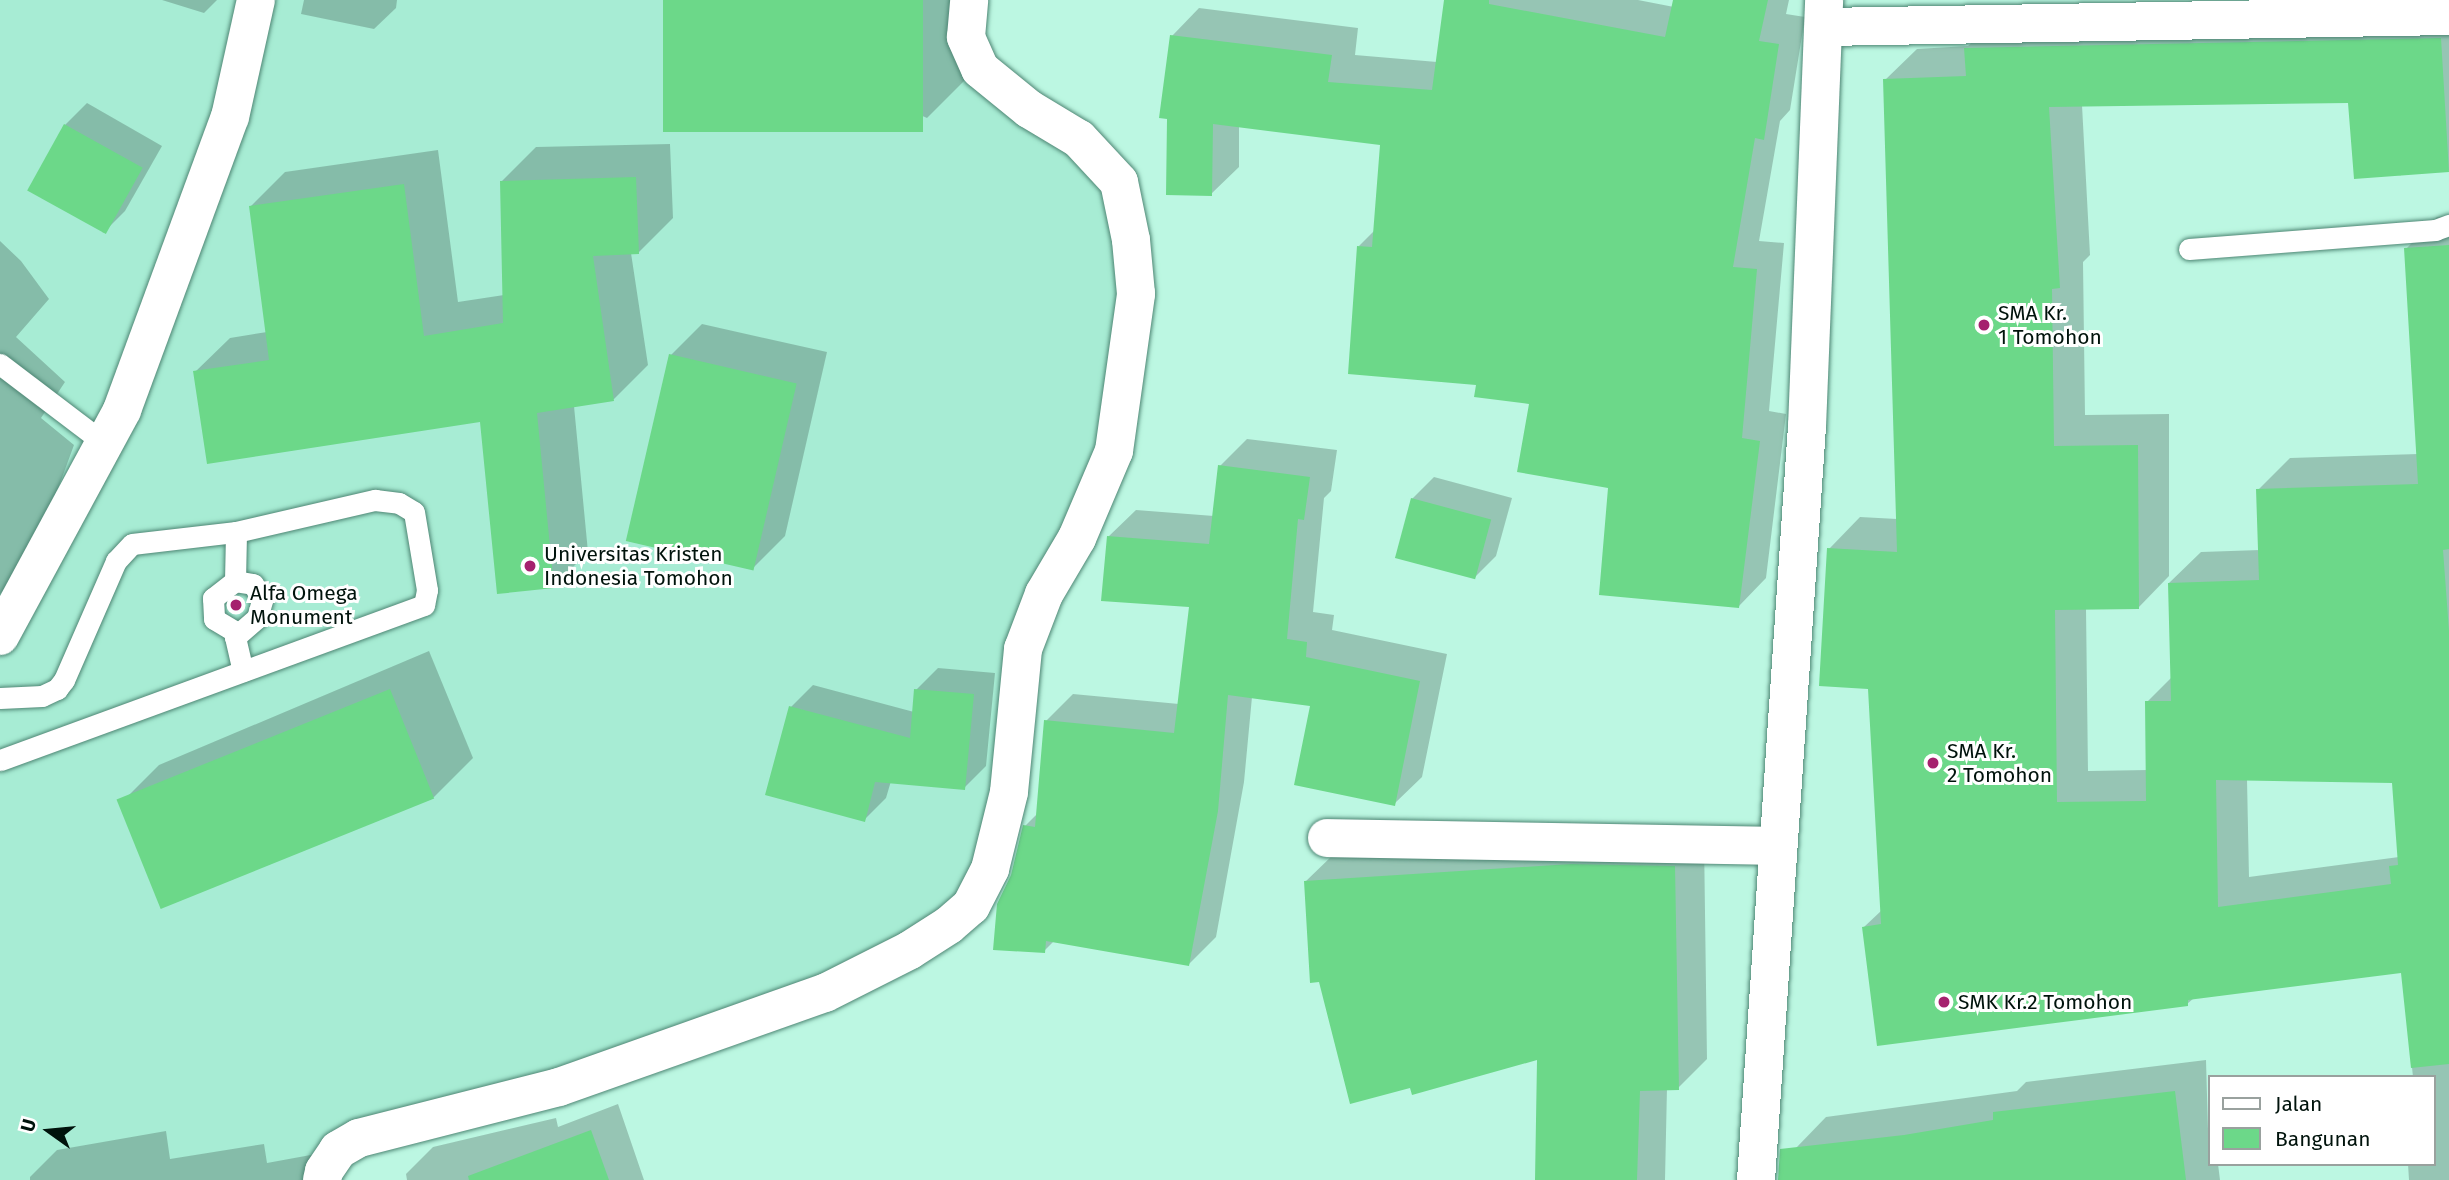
<!DOCTYPE html>
<style>
body{margin:0}
#map{position:relative;width:2449px;height:1180px;overflow:hidden;background:#bcf7e2;font-family:"Fira Sans",sans-serif}
div>[style]{position:absolute}
[style*='--x']{left:calc(var(--x)*1px);top:calc(var(--y)*1px);width:calc(var(--w)*1px);rotate:calc(var(--a)*1deg)}
.built>*{inset:0;background:#a7ecd4}
.shadow>*{inset:0;background:#0003}
.building>*{inset:0;background:#6cd889;transform-origin:0 0}
.roads{filter:drop-shadow(0 0 2px #4e8674) drop-shadow(0 0 2px #4e8674)}
.lane>*{height:21px;margin:-10.5px;padding:0 10.5px;transform-origin:10.5px;border-radius:10.5px;background:#fff}
.street>*{height:38px;margin:-19px;padding:0 19px;transform-origin:19px;border-radius:19px;background:#fff}
.dots>*{width:19px;height:19px;translate:-50% -50%;box-sizing:border-box;border:4px solid #fff;border-radius:50%}
span{translate:-50% -50%;white-space:nowrap;text-align:center;line-height:1.15;-webkit-text-stroke:6px #fff;paint-order:stroke}
.poi-label{font-size:21px;color:#00130c}
.left{translate:0 -50%;text-align:left}
.legend{position:absolute;left:2208px;top:1075px;width:228px;height:91px;box-sizing:border-box;background:#fff;border:2px solid #99a19e;margin:0;padding:9px 12px;list-style:none;font-size:21px;color:#00130c}
.legend li{display:flex;align-items:center;gap:14px;height:35px}
.legend b{width:35px;border:2px solid #99a19e}
.north{position:absolute;left:14px;top:1096px;width:70px;height:70px;-webkit-text-stroke:5px #fff;paint-order:stroke;rotate:285deg;font-size:19px;font-weight:700;line-height:28px;text-align:center;color:#00130c}
.north::after{content:'';display:block;margin:auto;width:24px;height:32px;background:#00130c;clip-path:polygon(50% 0,100% 100%,50% 72%,0 100%)}
</style>
<div id="map">
<div class="built">
<i style="clip-path:polygon(0 0,969px 0,966px 37px,1119px 182px,1128px 360px,1044px 594px,990px 869px,910px 950px,359px 1138px,326px 1180px,0 1180px)"></i>
</div>
<div class="shadow">
<i style="clip-path:polygon(162px 0,217px 0,204px 13px)"></i>
<i style="clip-path:polygon(304px 0,397px 0,396px 8px,374px 29px,301px 14px)"></i>
<i style="clip-path:polygon(664px 0,961px 0,964px 81px,927px 118px)"></i>
<i style="clip-path:polygon(1445px 0,1638px 0,1674px 7px,1675px 0,1789px 0,1786px 14px,1805px 17px,1790px 110px,1780px 121px,1759px 241px,1784px 243px,1769px 411px,1786px 414px,1766px 578px,1739px 606px,1610px 487px,1531px 402px,1478px 383px,1359px 246px,1375px 230px,1382px 143px,1239px 126px,1239px 167px,1211px 194px,1172px 36px,1199px 8px,1358px 28px,1355px 55px,1437px 62px)"></i>
<i style="clip-path:polygon(evenodd,2449px 8px,2449px 170px,2355px 177px,2350px 101px,2082px 105px,2090px 255px,2083px 262px,2085px 415px,2169px 414px,2169px 576px,2138px 608px,2086px 608px,2088px 771px,2148px 770px,2147px 702px,2172px 677px,2169px 583px,2201px 552px,2260px 550px,2258px 490px,2290px 458px,2418px 454px,2406px 249px,2437px 217px,2449px 216px,2449px 1180px,2409px 1180px,2408px 1164px,2433px 1164px,2433px 1077px,2413px 1077px,2402px 971px,2194px 998px,2187px 1004px,1864px 927px,1882px 910px,1870px 688px,1829px 549px,1860px 517px,1897px 519px,1885px 80px,1917px 49px,1968px 46px,1998px 17px,2449px 8px,2247px 779px,2394px 781px,2399px 857px,2249px 877px,2247px 779px)"></i>
<i style="clip-path:polygon(87px 103px,162px 146px,125px 211px,103px 233px,65px 125px)"></i>
<i style="clip-path:polygon(670px 144px,673px 218px,638px 253px,631px 253px,648px 365px,614px 399px,574px 406px,588px 552px,554px 586px,481px 420px,195px 372px,230px 338px,267px 332px,251px 206px,285px 172px,438px 150px,458px 302px,504px 295px,502px 181px,536px 147px)"></i>
<i style="clip-path:polygon(0 241px,21px 261px,49px 299px,16px 337px,65px 382px,41px 418px,74px 445px,35px 551px,0 594px)"></i>
<i style="clip-path:polygon(702px 324px,827px 352px,785px 536px,754px 567px,671px 355px)"></i>
<i style="clip-path:polygon(1247px 439px,1337px 450px,1331px 491px,1324px 498px,1313px 612px,1334px 615px,1332px 630px,1447px 654px,1422px 777px,1394px 804px,1312px 704px,1252px 697px,1244px 782px,1216px 937px,1189px 964px,1054px 941px,1044px 951px,1013px 875px,1025px 826px,1038px 813px,1046px 721px,1073px 694px,1179px 704px,1191px 606px,1108px 537px,1136px 510px,1214px 516px,1220px 466px)"></i>
<i style="clip-path:polygon(1434px 477px,1512px 498px,1496px 556px,1474px 578px,1412px 499px)"></i>
<i style="clip-path:polygon(429px 651px,473px 758px,434px 797px,120px 804px,159px 765px)"></i>
<i style="clip-path:polygon(938px 668px,995px 673px,986px 766px,964px 788px,891px 781px,886px 798px,864px 820px,791px 707px,813px 685px,914px 712px,916px 690px)"></i>
<i style="clip-path:polygon(1704px 838px,1707px 1059px,1678px 1088px,1667px 1088px,1665px 1180px,1536px 1180px,1539px 1058px,1305px 882px,1335px 853px)"></i>
<i style="clip-path:polygon(2206px 1060px,2209px 1164px,2218px 1164px,2220px 1180px,1798px 1180px,1795px 1149px,1826px 1117px,2017px 1091px,2026px 1082px)"></i>
<i style="clip-path:polygon(618px 1104px,644px 1180px,407px 1180px,406px 1174px,433px 1147px,556px 1118px,558px 1127px)"></i>
<i style="clip-path:polygon(166px 1131px,170px 1159px,264px 1144px,267px 1163px,327px 1152px,333px 1180px,30px 1180px,30px 1177px,57px 1150px)"></i>
</div>
<div class="building">
<i style="left:663px;top:0;width:260px;height:132px"></i>
<i style="clip-path:polygon(1444px 0,1489px 0,1489px 4px,1665px 37px,1673px 0,1768px 0,1759px 41px,1779px 44px,1764px 140px,1755px 138px,1733px 267px,1757px 269px,1742px 438px,1760px 441px,1739px 608px,1599px 595px,1608px 488px,1517px 472px,1529px 404px,1474px 397px,1476px 385px,1348px 374px,1357px 246px,1372px 247px,1380px 145px,1213px 124px,1212px 196px,1166px 195px,1167px 119px,1159px 118px,1170px 35px,1332px 55px,1328px 82px,1432px 90px)"></i>
<i style="clip-path:polygon(evenodd,2441px 38px,2449px 172px,2354px 179px,2348px 103px,2049px 107px,2060px 288px,2052px 289px,2054px 446px,2138px 445px,2139px 609px,2055px 610px,2057px 802px,2146px 801px,2145px 701px,2171px 701px,2168px 583px,2259px 580px,2256px 489px,2418px 484px,2404px 248px,2449px 245px,2449px 549px,2443px 550px,2449px 631px,2449px 1064px,2411px 1068px,2401px 973px,2188px 1000px,2188px 1006px,1877px 1046px,1862px 927px,1881px 924px,1868px 689px,1819px 686px,1827px 548px,1897px 552px,1883px 79px,1966px 76px,1964px 48px,2441px 38px,2216px 780px,2392px 783px,2398px 865px,2389px 866px,2391px 884px,2218px 907px,2216px 780px)"></i>
<i style="left:64px;top:124px;width:90px;height:76px;rotate:29deg"></i>
<i style="clip-path:polygon(636px 177px,639px 254px,593px 256px,614px 401px,537px 413px,554px 588px,497px 594px,480px 422px,207px 464px,193px 371px,269px 360px,249px 206px,404px 184px,424px 336px,503px 323px,500px 181px)"></i>
<i style="left:669px;top:354px;width:131px;height:192px;rotate:13deg"></i>
<i style="clip-path:polygon(1218px 465px,1310px 477px,1304px 520px,1298px 519px,1287px 639px,1307px 642px,1306px 657px,1420px 681px,1395px 806px,1294px 785px,1310px 706px,1228px 695px,1218px 811px,1189px 966px,1046px 941px,1045px 953px,993px 950px,997px 904px,1011px 875px,1023px 825px,1035px 827px,1044px 720px,1174px 733px,1189px 607px,1101px 601px,1107px 536px,1209px 544px)"></i>
<i style="left:1411px;top:498px;width:83px;height:62px;rotate:15deg"></i>
<i style="left:390px;top:689px;width:118px;height:295px;rotate:68deg"></i>
<i style="clip-path:polygon(914px 689px,974px 694px,965px 790px,875px 782px,865px 822px,765px 795px,789px 706px,910px 738px)"></i>
<i style="clip-path:polygon(1571px 864px,1675px 866px,1679px 1090px,1640px 1091px,1637px 1180px,1535px 1180px,1537px 1060px,1412px 1095px,1410px 1088px,1350px 1104px,1319px 982px,1310px 983px,1304px 881px)"></i>
<i style="clip-path:polygon(2175px 1091px,2186px 1180px,1778px 1180px,1780px 1149px,1904px 1135px,1993px 1120px,1993px 1112px)"></i>
<i style="clip-path:polygon(591px 1130px,609px 1180px,469px 1180px,468px 1176px)"></i>
</div>
<div class="roads">
<div class="lane">
<i style="--x:2189;--y:249;--w:247;--a:-4.4"></i>
<i style="--x:2435;--y:230;--w:15;--a:-20"></i>
<i style="--x:0;--y:364;--w:131;--a:37.2"></i>
<i style="--x:235;--y:581;--w:49;--a:-88.8"></i>
<i style="--x:235;--y:637;--w:29;--a:-41"></i>
<i style="--x:257;--y:618;--w:19;--a:-74"></i>
<i style="--x:262;--y:600;--w:18;--a:-119"></i>
<i style="--x:253;--y:584;--w:18;--a:-171"></i>
<i style="--x:235;--y:581;--w:28;--a:142"></i>
<i style="--x:213;--y:598;--w:21;--a:87"></i>
<i style="--x:214;--y:619;--w:23;--a:31"></i>
<i style="--x:234;--y:631;--w:6;--a:81"></i>
<i style="--x:235;--y:637;--w:35;--a:77"></i>
<i style="--x:0;--y:698;--w:42;--a:-2.7"></i>
<i style="--x:42;--y:696;--w:17;--a:-25"></i>
<i style="--x:57;--y:689;--w:11;--a:-52"></i>
<i style="--x:64;--y:680;--w:130;--a:-66.4"></i>
<i style="--x:116;--y:561;--w:23;--a:-47"></i>
<i style="--x:132;--y:544;--w:105;--a:-6.6"></i>
<i style="--x:236;--y:532;--w:143;--a:-13"></i>
<i style="--x:375;--y:500;--w:24;--a:7"></i>
<i style="--x:399;--y:503;--w:17;--a:31"></i>
<i style="--x:414;--y:512;--w:79;--a:80.5"></i>
<i style="--x:427;--y:590;--w:15;--a:101"></i>
<i style="--x:424;--y:605;--w:451;--a:159.9"></i>
</div>
<div class="street">
<i style="--x:1824;--y:27;--w:625;--a:-1.01"></i>
<i style="--x:0;--y:636;--w:257;--a:-61.6"></i>
<i style="--x:122;--y:410;--w:312;--a:-69.8"></i>
<i style="--x:230;--y:117;--w:120;--a:-77.5"></i>
<i style="--x:1327;--y:838;--w:450;--a:1"></i>
<i style="--x:322;--y:1180;--w:9;--a:-77"></i>
<i style="--x:324;--y:1171;--w:25;--a:-56"></i>
<i style="--x:338;--y:1150;--w:24;--a:-30"></i>
<i style="--x:359;--y:1138;--w:206;--a:-14.3"></i>
<i style="--x:559;--y:1087;--w:282;--a:-19.5"></i>
<i style="--x:825;--y:993;--w:95;--a:-26.8"></i>
<i style="--x:910;--y:950;--w:46;--a:-32.7"></i>
<i style="--x:949;--y:925;--w:29;--a:-41"></i>
<i style="--x:971;--y:906;--w:42;--a:-62.8"></i>
<i style="--x:990;--y:869;--w:79;--a:-76.1"></i>
<i style="--x:1009;--y:792;--w:144;--a:-84.4"></i>
<i style="--x:1023;--y:649;--w:59;--a:-69.1"></i>
<i style="--x:1044;--y:594;--w:65;--a:-59.5"></i>
<i style="--x:1077;--y:538;--w:95;--a:-67"></i>
<i style="--x:1114;--y:451;--w:159;--a:-82"></i>
<i style="--x:1136;--y:294;--w:54;--a:-95.3"></i>
<i style="--x:1131;--y:240;--w:59;--a:-101.7"></i>
<i style="--x:1119;--y:182;--w:59;--a:-132.9"></i>
<i style="--x:1079;--y:139;--w:58;--a:-149"></i>
<i style="--x:1029;--y:109;--w:63;--a:-140.8"></i>
<i style="--x:980;--y:69;--w:35;--a:-114"></i>
<i style="--x:966;--y:37;--w:37;--a:-85"></i>
<i style="--x:1756;--y:1180;--w:755;--a:-86.13"></i>
<i style="--x:1807;--y:427;--w:427;--a:-87.7"></i>
</div>
</div>
<div class="dots">
<i style="left:1984px;top:325px;background:#a5216e"></i>
<i style="left:530px;top:566px;background:#a5216e"></i>
<i style="left:236px;top:605px;background:#a5216e"></i>
<i style="left:1933px;top:763px;background:#a5216e"></i>
<i style="left:1944px;top:1002px;background:#a5216e"></i>
</div>
<div class="poi-label">
<span class="left" style="left:1998px;top:325px">SMA Kr.<br>1 Tomohon</span>
<span class="left" style="left:544px;top:566px">Universitas Kristen<br>Indonesia Tomohon</span>
<span class="left" style="left:250px;top:605px">Alfa Omega<br>Monument</span>
<span class="left" style="left:1947px;top:763px">SMA Kr.<br>2 Tomohon</span>
<span class="left" style="left:1958px;top:1002px">SMK Kr.2 Tomohon</span>
</div>
<ul class="legend">
<li><b style="height:9px;background:#fff"></b>Jalan</li>
<li><b style="height:19px;background:#6cd889"></b>Bangunan</li>
</ul>
<div class="north">U</div>
</div>
